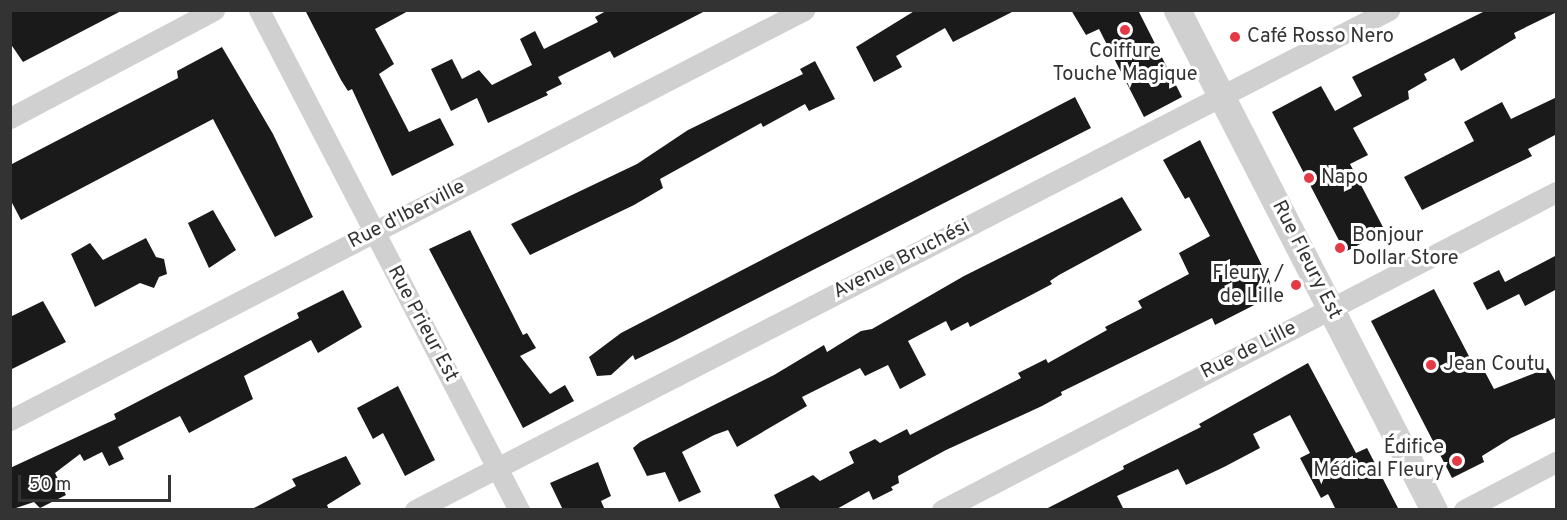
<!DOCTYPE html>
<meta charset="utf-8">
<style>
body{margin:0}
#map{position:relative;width:1567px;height:520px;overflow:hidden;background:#fff;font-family:Overpass,sans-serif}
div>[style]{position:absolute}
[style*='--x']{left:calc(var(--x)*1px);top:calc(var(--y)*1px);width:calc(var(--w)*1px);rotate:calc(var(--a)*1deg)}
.building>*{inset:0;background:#1a1a1a}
.minor>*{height:21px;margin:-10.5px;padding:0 10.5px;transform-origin:10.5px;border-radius:10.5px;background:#d0d0d0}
.tertiary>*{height:27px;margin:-13.5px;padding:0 13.5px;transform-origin:13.5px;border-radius:13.5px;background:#d0d0d0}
.dots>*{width:16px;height:16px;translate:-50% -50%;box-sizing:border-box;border:3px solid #fff;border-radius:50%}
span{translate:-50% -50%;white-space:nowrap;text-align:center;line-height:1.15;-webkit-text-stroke:6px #fff;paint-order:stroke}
.poi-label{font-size:20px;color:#333}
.left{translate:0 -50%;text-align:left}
.right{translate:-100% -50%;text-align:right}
.street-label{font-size:20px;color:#333}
.frame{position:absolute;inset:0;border:12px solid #333;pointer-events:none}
.scale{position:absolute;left:18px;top:475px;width:153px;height:27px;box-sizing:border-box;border:3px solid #333;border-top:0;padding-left:8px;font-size:18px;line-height:21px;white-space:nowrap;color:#333;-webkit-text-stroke:4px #fff;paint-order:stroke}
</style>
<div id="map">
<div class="building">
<i style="clip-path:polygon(10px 10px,123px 10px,23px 62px,10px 43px)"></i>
<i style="clip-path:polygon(305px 10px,410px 10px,375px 29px,394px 64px,379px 74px,409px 132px,440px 118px,454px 145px,392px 176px,352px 89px,348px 91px,341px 80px)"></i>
<i style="clip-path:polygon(608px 10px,707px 10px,614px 58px,610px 51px,558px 77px,562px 84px,546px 92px,548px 95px,488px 123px,477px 98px,451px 111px,431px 69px,452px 59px,462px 79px,479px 70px,492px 85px,532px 65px,520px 39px,535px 31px,544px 49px,598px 22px,595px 17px)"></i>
<i style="clip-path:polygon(916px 10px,1016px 10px,953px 42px,945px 28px,896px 56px,902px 67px,874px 82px,856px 47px)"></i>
<i style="clip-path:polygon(1071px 10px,1138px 10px,1182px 97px,1144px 117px,1099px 29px,1086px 35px)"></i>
<i style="clip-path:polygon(1487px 10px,1557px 12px,1514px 33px,1516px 38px,1461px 71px,1454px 58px,1424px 74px,1427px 80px,1408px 91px,1409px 99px,1353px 128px,1368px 155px,1350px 164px,1385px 231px,1345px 252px,1272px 112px,1321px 86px,1335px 111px,1362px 96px,1352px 77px)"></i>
<i style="clip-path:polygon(222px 47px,273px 134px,313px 217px,275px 237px,213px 119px,21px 220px,10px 199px,10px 165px,178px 78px,177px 71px)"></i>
<i style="clip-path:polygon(815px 61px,835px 99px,809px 111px,805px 104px,763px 127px,761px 123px,660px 179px,663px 188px,634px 205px,530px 255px,511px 224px,637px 164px,688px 130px,803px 74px,800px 69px)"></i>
<i style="clip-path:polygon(1075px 97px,1091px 128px,676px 340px,635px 360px,633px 355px,611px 375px,597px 376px,589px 357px,621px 333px)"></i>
<i style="clip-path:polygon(1557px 97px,1557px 134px,1528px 149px,1532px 156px,1422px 210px,1404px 177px,1474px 141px,1464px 122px,1502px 102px,1511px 119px)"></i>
<i style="clip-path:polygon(1200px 140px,1276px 294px,1215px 325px,1212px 318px,1061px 392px,1062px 395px,1042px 406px,946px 450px,898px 476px,899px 483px,891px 487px,893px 490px,873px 500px,869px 491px,835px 510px,781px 510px,774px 495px,813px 475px,820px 481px,854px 463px,849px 452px,875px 439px,880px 443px,907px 429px,910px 435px,1021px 378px,1018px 373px,1046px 359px,1048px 363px,1107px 330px,1105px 327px,1142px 308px,1138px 301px,1189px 274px,1179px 253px,1210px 236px,1189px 197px,1185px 199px,1163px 160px)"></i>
<i style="clip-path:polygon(1122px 197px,1142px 230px,1059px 275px,1050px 281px,1052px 284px,970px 327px,968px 322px,951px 331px,946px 321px,908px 341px,926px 375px,900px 389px,888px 365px,865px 376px,860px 368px,802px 397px,807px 406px,737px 447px,728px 430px,714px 435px,682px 452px,701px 492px,679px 502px,665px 472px,647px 476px,633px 448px,640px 442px,774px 375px,824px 345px,827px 352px,861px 331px,872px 329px,964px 276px)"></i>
<i style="clip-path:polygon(213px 210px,236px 250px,209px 268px,188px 223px)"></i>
<i style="clip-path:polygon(470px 230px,523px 335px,527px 333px,536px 348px,520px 356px,550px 394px,565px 385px,574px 401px,523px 428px,429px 249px)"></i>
<i style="clip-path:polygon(146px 238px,156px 257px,164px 259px,167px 274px,159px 277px,154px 288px,140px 283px,95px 307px,71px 254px,90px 243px,103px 260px)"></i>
<i style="clip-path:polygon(1557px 255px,1557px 289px,1525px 306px,1519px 294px,1487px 310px,1473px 283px,1499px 270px,1505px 282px)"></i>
<i style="clip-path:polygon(1434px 289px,1472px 362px,1478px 359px,1494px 389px,1548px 368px,1557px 384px,1557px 417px,1511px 438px,1482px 456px,1484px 462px,1452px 478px,1371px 321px)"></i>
<i style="clip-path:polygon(343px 290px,362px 327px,318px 353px,311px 340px,244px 376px,253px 399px,189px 433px,180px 416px,118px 447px,124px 459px,109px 466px,102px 452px,84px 461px,80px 454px,55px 473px,66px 495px,40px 508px,34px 502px,10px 510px,10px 468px,116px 419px,114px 414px,299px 318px,297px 313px)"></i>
<i style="clip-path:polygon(43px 301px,66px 342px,10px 370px,10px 317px)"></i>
<i style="clip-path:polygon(1308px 363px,1356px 453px,1367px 448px,1399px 510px,1336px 510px,1328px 494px,1321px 498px,1300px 458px,1310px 453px,1290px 415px,1253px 434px,1260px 448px,1224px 467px,1186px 485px,1178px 469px,1117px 496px,1124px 510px,1044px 510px,1124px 469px,1123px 466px,1201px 427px,1199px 424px)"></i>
<i style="clip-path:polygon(398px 386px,435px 460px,405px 476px,383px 433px,373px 439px,357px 408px)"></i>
<i style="clip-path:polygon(346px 456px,361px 484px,327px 505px,329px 510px,250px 510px,296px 486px,292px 479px)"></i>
<i style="clip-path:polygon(598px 462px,611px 496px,601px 501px,605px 510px,563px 510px,550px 483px)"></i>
</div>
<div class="minor">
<i style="--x:259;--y:10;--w:564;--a:62.53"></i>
<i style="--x:10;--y:118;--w:231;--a:-27.9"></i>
<i style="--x:10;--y:420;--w:894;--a:-27.31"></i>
<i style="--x:415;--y:510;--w:1095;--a:-27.17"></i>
<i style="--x:942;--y:510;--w:691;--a:-27.38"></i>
<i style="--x:1464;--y:510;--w:104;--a:-27.6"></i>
</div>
<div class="tertiary">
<i style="--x:1177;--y:10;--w:562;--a:62.8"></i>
</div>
<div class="dots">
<i style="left:1125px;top:30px;background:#e63946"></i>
<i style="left:1235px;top:37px;background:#e63946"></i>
<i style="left:1309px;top:178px;background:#e63946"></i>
<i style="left:1340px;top:248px;background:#e63946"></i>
<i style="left:1296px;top:285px;background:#e63946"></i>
<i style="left:1431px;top:365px;background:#e63946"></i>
<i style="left:1457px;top:461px;background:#e63946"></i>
</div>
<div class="poi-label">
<span class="left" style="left:1247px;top:37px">Café Rosso Nero</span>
<span style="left:1125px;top:64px">Coiffure<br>Touche Magique</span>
<span class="left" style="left:1321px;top:178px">Napo</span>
<span class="left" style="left:1352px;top:248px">Bonjour<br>Dollar Store</span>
<span class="right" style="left:1284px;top:286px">Fleury /<br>de Lille</span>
<span class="left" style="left:1443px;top:365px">Jean Coutu</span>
<span class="right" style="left:1444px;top:460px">Édifice<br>Médical Fleury</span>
</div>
<div class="street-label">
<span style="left:407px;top:215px;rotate:-27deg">Rue d'Iberville</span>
<span style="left:902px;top:260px;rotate:-27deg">Avenue Bruchési</span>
<span style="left:1306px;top:260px;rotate:63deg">Rue Fleury Est</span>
<span style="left:422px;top:324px;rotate:62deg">Rue Prieur Est</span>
<span style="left:1249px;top:351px;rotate:-27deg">Rue de Lille</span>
</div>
<div class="frame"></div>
<div class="scale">50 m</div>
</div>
